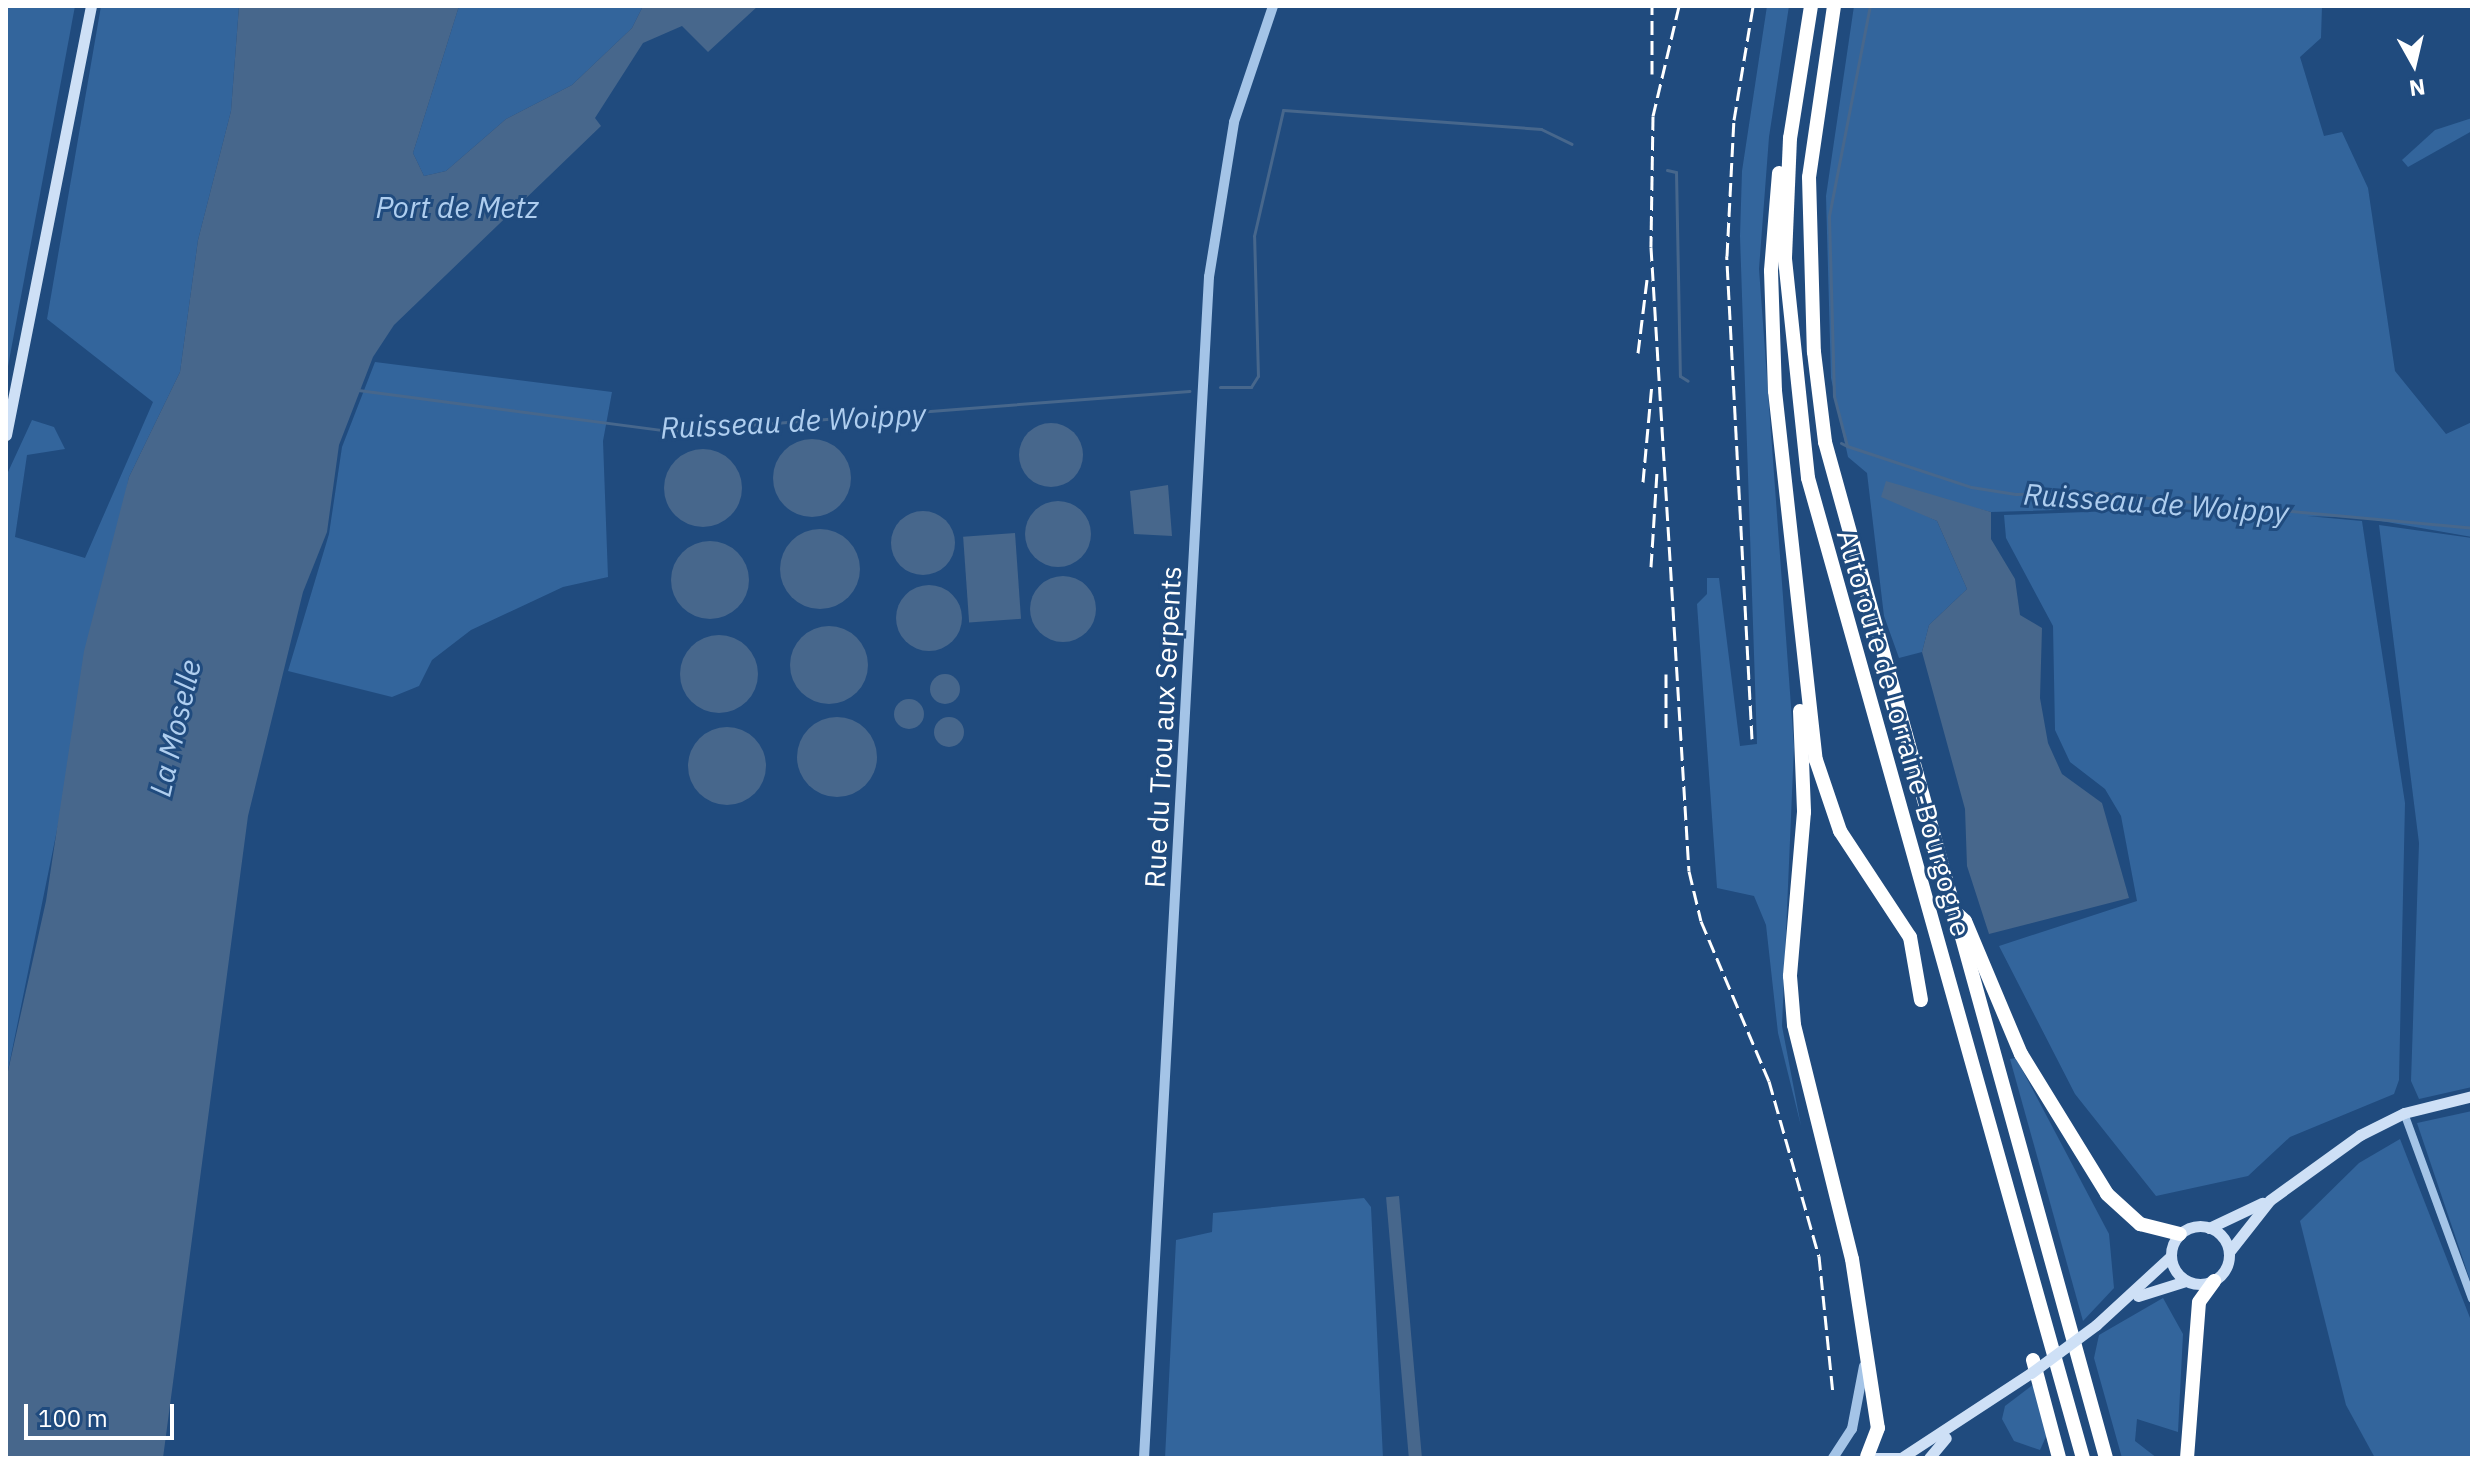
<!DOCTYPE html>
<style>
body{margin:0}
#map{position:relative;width:2478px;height:1464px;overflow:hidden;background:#204b7e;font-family:"IBM Plex Sans",sans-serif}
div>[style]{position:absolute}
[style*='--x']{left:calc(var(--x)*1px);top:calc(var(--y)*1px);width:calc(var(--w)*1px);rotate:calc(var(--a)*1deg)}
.green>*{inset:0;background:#33659c}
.water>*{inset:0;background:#47678c;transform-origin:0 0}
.round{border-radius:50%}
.stream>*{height:3px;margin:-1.5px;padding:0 1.5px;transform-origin:1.5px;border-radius:1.5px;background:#47678c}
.minor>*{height:8px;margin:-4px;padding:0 4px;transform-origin:4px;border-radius:4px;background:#a4c4e7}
.tertiary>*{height:10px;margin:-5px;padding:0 5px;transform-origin:5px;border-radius:5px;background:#a4c4e7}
.secondary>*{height:11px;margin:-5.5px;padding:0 5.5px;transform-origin:5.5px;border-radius:5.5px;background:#cee0f6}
.secondary>.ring{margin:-5.5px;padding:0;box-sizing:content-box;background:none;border:11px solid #cee0f6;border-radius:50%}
.motorway>*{height:14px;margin:-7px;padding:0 7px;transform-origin:7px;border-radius:7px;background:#fff}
.rail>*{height:3px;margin-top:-1.5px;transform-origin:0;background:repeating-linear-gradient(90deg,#fff 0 14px,transparent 0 20px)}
.secondary-bridge>*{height:11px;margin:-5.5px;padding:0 5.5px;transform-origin:5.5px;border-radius:5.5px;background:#cee0f6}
span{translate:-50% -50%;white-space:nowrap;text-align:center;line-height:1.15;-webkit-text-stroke:6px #204b7e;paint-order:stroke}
.street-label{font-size:28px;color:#fff}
.water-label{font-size:30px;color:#afceef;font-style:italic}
.frame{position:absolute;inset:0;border:8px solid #fff;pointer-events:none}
.north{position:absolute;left:2374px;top:24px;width:80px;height:80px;-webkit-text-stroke:6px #204b7e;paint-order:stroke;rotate:172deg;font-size:22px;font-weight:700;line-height:32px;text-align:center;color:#fff}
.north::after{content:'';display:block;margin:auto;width:28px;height:36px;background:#fff;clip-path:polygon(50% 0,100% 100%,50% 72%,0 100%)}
.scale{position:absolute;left:24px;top:1404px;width:150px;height:36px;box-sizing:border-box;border:4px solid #fff;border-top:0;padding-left:10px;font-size:24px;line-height:28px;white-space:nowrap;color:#fff;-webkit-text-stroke:6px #204b7e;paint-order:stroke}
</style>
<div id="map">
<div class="green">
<i style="clip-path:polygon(6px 6px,75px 6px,6px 377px)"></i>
<i style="clip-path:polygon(101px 6px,239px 6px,231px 111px,198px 240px,180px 372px,129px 477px,6px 1080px,8px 472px,32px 420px,54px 427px,65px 449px,27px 455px,15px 537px,85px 558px,153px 402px,47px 319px)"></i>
<i style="clip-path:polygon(459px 6px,643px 6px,632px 28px,572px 85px,506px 119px,446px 171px,424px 176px,413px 153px)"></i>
<i style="clip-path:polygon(1767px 6px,1789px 6px,1769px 137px,1759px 269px,1794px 747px,1782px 1026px,1801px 1126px,1778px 1033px,1766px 925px,1754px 896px,1717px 888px,1697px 604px,1707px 594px,1707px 578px,1719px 578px,1740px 746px,1757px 744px,1740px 236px,1742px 171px)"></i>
<i style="clip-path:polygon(1854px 6px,2322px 6px,2321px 38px,2300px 57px,2324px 136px,2342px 132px,2368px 188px,2395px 371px,2446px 434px,2472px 422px,2472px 537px,2364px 518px,2307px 516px,2362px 521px,2367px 555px,2405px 803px,2399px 1080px,2394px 1094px,2290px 1137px,2248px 1176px,2156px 1196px,2075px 1094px,1999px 946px,2137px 901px,2121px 816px,2105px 789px,2070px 762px,2055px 730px,2053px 626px,2006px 538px,2004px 515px,2140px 510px,2292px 517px,2151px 507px,1991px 512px,1915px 493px,1912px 509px,1937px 521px,1967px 589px,1929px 625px,1922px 652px,1899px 658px,1884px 616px,1867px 473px,1848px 457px,1831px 378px,1826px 196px)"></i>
<i style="clip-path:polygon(2472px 118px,2472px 131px,2408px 167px,2402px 160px,2435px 130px)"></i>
<i style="clip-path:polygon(375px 362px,612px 392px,603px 441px,608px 577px,563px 587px,471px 630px,432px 660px,419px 686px,392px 697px,288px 671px,329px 534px,342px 447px)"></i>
<i style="clip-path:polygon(2379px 525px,2472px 538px,2472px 1087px,2419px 1099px,2411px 1081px,2419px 843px)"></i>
<i style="clip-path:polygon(2016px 1058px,2109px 1234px,2114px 1288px,2083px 1321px,2010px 1059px)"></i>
<i style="clip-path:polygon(2472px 1111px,2472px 1286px,2417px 1123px)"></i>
<i style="clip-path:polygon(2400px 1139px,2472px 1323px,2472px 1458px,2375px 1458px,2346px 1405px,2300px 1221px,2359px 1163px)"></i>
<i style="clip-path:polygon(1364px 1198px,1371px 1207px,1383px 1458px,1165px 1458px,1176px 1240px,1212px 1232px,1213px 1213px)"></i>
<i style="clip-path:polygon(2163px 1298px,2183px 1334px,2178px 1432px,2137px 1419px,2135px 1441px,2157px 1458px,2122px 1458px,2094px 1358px,2099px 1335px)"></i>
<i style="clip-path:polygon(2034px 1384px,2048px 1432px,2040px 1450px,2014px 1441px,2002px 1419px,2005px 1406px)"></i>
</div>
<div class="water">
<i style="clip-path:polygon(239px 6px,459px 6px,413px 153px,424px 176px,446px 171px,506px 119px,572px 85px,632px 28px,643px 6px,758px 6px,708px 52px,682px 26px,643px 43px,595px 118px,601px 126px,394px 325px,373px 357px,339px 445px,327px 532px,303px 592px,248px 816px,163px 1458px,6px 1458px,6px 1080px,46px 901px,84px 651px,129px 477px,180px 372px,198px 240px,231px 111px)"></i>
<i class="round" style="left:1019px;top:423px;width:64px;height:64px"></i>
<i class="round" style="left:773px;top:439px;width:78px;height:78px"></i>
<i class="round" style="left:664px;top:449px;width:78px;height:78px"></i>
<i style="clip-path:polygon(1886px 481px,1991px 512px,1991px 539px,2015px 579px,2020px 615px,2042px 628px,2040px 698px,2048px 743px,2062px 774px,2102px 803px,2129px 898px,1989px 934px,1967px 866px,1965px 809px,1922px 652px,1929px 625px,1967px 589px,1937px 521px,1881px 497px)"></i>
<i style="clip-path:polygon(1168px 485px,1172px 536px,1134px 534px,1130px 491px)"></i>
<i class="round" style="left:1025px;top:501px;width:66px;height:66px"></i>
<i class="round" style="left:891px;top:511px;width:64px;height:64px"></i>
<i class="round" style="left:780px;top:529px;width:80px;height:80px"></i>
<i style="left:1015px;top:533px;width:86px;height:52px;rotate:86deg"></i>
<i class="round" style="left:671px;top:541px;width:78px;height:78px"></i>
<i class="round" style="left:1030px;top:576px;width:66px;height:66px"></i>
<i class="round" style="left:896px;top:585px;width:66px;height:66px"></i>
<i class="round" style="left:790px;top:626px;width:78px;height:78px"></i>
<i class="round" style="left:680px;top:635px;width:78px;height:78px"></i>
<i class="round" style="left:930px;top:674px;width:30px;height:30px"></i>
<i class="round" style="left:894px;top:699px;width:30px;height:30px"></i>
<i class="round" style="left:934px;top:717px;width:30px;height:30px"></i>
<i class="round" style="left:797px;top:717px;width:80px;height:80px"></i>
<i class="round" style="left:688px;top:727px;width:78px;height:78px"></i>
<i style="left:1399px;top:1196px;width:263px;height:13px;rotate:85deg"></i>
</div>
<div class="stream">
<i style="--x:1667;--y:170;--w:9;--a:13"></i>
<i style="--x:1676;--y:172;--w:204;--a:88.9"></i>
<i style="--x:1680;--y:376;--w:9;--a:32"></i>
<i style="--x:1220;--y:387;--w:31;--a:0"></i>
<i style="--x:1251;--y:387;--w:13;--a:-58"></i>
<i style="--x:1258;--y:376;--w:140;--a:-91.6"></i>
<i style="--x:1254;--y:236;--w:129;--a:-77"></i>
<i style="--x:1283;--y:110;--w:259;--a:4.2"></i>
<i style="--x:1541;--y:129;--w:34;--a:26"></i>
<i style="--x:358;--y:390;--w:315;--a:7.5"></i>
<i style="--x:670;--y:431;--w:521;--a:-4.41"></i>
<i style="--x:1841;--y:443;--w:7;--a:27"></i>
<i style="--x:1847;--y:446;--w:52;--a:-104.6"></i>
<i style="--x:1834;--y:396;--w:180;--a:-91.6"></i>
<i style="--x:1829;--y:216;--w:214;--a:-79"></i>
<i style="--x:1847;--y:446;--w:131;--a:18.3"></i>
<i style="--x:1971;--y:487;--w:45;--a:9"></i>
<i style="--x:2015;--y:494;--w:82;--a:-0.7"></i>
<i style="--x:2097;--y:493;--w:377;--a:5.3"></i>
</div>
<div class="minor">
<i style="--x:2404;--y:1113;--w:198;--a:69.9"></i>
</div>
<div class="tertiary">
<i style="--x:1144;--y:1458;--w:1183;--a:-86.85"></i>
<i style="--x:1209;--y:277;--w:157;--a:-80.8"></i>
<i style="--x:1234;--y:122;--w:122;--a:-71.4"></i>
<i style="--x:1833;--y:1458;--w:35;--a:-57"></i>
<i style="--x:1852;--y:1429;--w:64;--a:-79.2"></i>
</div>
<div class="secondary">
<i style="--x:6;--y:435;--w:437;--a:-78.8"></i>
<i class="ring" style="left:2171px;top:1226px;width:47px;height:47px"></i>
<i style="--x:2209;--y:1228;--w:59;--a:-25.3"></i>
<i style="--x:2229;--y:1252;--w:66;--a:-51.7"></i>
<i style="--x:2270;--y:1200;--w:111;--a:-35.8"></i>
<i style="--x:2360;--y:1135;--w:49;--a:-26.6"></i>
<i style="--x:2404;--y:1113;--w:70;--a:-14"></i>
<i style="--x:2138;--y:1296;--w:50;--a:-17.4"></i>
<i style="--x:2096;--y:1325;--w:100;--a:-42.6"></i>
<i style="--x:1865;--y:1458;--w:35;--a:0"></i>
<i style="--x:1901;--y:1458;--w:155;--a:-33.2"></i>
<i style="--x:1929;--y:1458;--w:26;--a:-50"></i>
</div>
<div class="motorway">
<i style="--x:1811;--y:6;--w:134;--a:99"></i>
<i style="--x:1790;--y:138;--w:121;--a:92.4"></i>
<i style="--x:1785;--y:259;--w:220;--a:84"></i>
<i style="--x:1808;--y:478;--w:1018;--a:74.33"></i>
<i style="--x:1834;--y:6;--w:173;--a:98.3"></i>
<i style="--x:1809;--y:177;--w:175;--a:88.4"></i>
<i style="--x:1814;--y:352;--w:91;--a:83"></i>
<i style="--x:1825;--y:442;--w:1054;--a:74.54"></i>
<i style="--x:1779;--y:173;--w:98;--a:94.7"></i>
<i style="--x:1771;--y:271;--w:120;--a:88.1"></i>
<i style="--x:1775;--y:391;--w:371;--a:83.7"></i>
<i style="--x:1816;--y:760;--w:75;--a:71.3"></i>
<i style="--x:1840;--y:831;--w:127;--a:56.6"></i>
<i style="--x:1910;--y:937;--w:64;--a:80.1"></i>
<i style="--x:1800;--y:711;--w:101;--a:87.7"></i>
<i style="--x:1804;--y:812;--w:165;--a:94.9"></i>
<i style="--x:1790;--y:976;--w:49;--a:85.3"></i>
<i style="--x:1794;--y:1025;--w:241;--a:76.1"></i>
<i style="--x:1852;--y:1259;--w:171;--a:81.3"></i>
<i style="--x:1878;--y:1428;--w:30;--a:111"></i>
<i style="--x:1953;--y:910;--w:16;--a:43"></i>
<i style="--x:1965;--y:921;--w:144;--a:67.2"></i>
<i style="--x:2021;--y:1054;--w:164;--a:58.4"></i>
<i style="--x:2107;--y:1194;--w:45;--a:42.3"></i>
<i style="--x:2140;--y:1224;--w:41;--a:14"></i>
<i style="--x:2033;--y:1360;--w:101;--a:75.1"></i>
<i style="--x:2187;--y:1458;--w:156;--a:-85.6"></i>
<i style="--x:2199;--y:1302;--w:26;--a:-54"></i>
</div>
<div class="rail">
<i style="--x:1679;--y:6;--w:113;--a:103.3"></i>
<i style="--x:1653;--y:116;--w:131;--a:90.9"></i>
<i style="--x:1651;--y:247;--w:625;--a:86.52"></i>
<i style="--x:1689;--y:871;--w:51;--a:76.5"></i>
<i style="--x:1701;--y:921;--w:174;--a:67"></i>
<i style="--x:1769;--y:1081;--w:182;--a:74.1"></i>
<i style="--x:1819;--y:1256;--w:139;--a:84.2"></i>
<i style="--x:1652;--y:74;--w:68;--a:-90"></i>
<i style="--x:1638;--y:353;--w:74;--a:-83"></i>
<i style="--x:1643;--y:482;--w:99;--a:-84.8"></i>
<i style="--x:1651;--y:567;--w:96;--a:-86.4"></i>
<i style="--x:1666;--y:674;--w:55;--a:90"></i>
<i style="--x:1752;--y:739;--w:484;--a:-93"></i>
<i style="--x:1727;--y:256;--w:136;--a:-87.1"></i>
<i style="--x:1734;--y:120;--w:116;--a:-80.5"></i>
</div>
<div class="secondary-bridge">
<i style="--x:2031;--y:1373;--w:81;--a:-36.4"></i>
</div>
<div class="street-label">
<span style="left:1163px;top:727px;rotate:-87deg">Rue du Trou aux Serpents</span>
<span style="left:1904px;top:733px;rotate:74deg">Autoroute de Lorraine-Bourgogne</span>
</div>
<div class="water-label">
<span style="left:457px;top:207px">Port de Metz</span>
<span style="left:793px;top:421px;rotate:-3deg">Ruisseau de Woippy</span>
<span style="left:2156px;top:503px;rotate:4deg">Ruisseau de Woippy</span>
<span style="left:175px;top:728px;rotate:-77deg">La Moselle</span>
</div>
<div class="frame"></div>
<div class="north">N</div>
<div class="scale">100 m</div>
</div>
